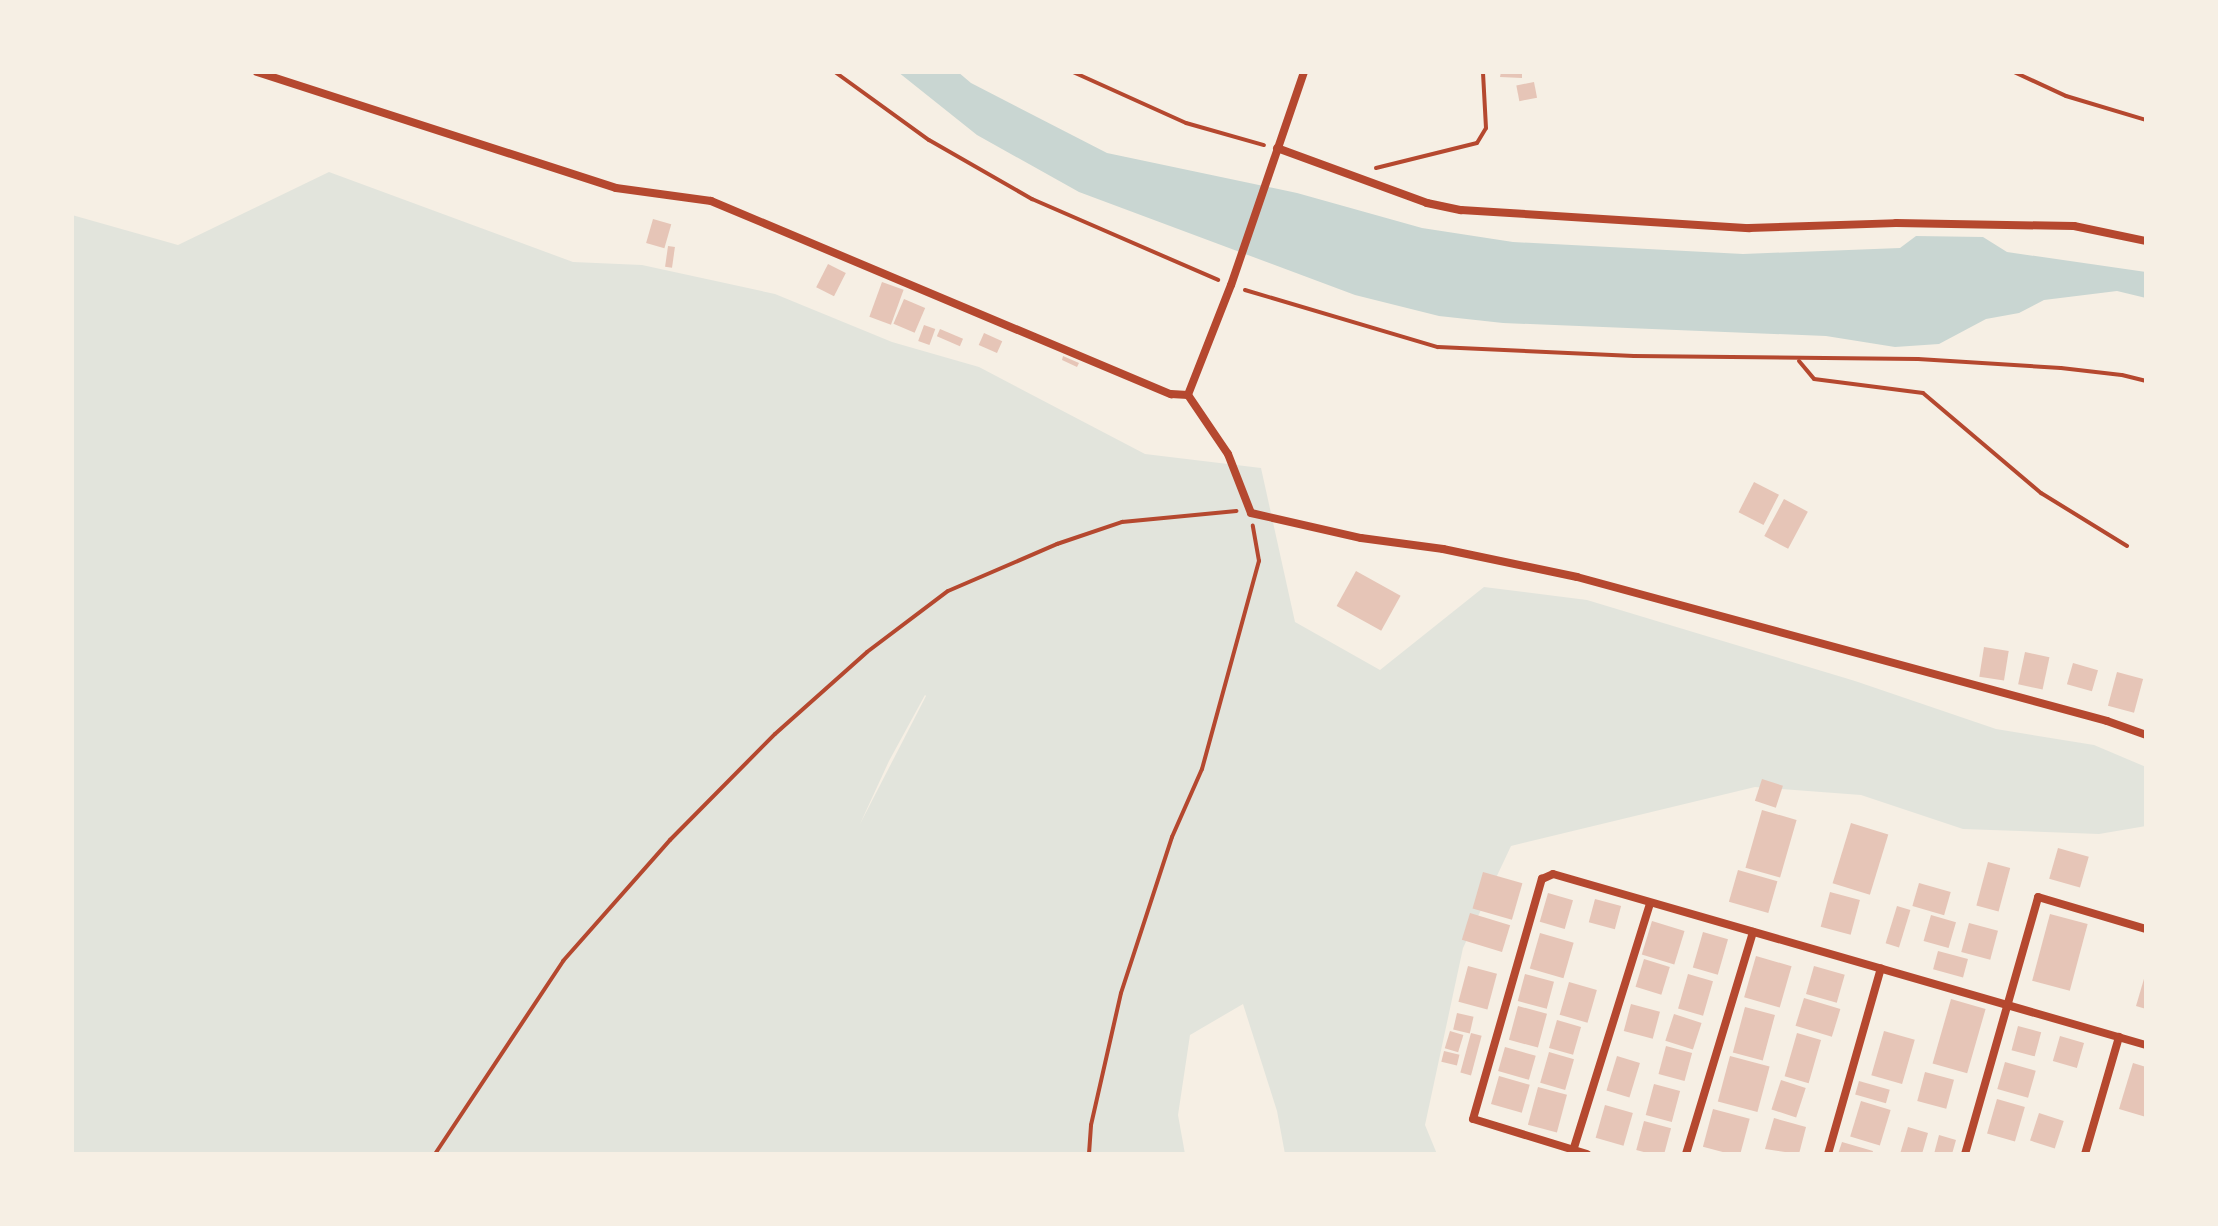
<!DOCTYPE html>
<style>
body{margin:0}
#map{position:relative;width:2218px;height:1226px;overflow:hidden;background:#f6efe4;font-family:"Space Grotesk",sans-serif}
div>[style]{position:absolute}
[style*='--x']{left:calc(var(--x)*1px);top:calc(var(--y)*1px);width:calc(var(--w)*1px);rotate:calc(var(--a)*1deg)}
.green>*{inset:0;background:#e2e4dc}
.water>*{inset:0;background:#c9d6d2}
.building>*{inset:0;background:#e6c5b7;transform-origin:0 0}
.path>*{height:4px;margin:-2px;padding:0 2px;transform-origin:2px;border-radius:2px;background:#b5482f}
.minor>*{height:8px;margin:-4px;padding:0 4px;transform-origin:4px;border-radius:4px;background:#b5482f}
span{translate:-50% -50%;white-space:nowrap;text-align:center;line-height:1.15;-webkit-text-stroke:7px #f6efe4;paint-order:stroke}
.frame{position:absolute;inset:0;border:74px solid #f6efe4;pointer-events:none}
</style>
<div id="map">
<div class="green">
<i style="clip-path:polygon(evenodd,329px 172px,573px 262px,642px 265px,775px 294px,892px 342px,979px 367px,1145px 454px,1261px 468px,1295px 622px,1380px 670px,1484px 587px,1587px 600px,1855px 681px,1996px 729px,2094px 745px,2146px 767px,2146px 826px,2099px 834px,1963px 829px,1861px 795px,1755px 787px,1511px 846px,1463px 948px,1425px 1125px,1437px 1154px,1285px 1154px,1277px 1111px,1243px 1004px,1190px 1035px,1178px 1115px,1185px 1154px,72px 1154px,72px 215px,178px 245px,329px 172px,925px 695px,926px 696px,860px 824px,889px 761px,925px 695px)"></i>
</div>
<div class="water">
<i style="clip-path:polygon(898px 72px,958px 72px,971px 83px,1107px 153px,1297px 193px,1422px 228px,1513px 242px,1743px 254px,1900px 248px,1916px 236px,1983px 237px,2007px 252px,2146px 272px,2146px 298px,2117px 291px,2044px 300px,2019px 313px,1986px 319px,1939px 344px,1895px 347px,1826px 336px,1503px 323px,1439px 316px,1355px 295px,1079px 192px,977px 135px)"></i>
</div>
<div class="building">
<i style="clip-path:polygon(1501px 72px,1522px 72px,1522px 78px,1500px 77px)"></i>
<i style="left:1534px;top:82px;width:16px;height:18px;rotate:79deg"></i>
<i style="left:653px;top:219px;width:19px;height:25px;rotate:16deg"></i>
<i style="left:668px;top:246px;width:7px;height:21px;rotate:8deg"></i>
<i style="left:828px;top:264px;width:20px;height:26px;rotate:27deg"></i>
<i style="left:882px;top:282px;width:23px;height:37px;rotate:20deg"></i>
<i style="left:904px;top:299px;width:23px;height:27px;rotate:23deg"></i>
<i style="left:924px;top:325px;width:12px;height:17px;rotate:20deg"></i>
<i style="left:940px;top:329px;width:25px;height:8px;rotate:23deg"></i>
<i style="left:984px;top:333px;width:20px;height:13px;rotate:24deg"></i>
<i style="clip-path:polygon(1063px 356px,1079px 363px,1077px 367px,1062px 360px)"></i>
<i style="left:1754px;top:482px;width:28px;height:34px;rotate:27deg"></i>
<i style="left:1784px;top:499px;width:27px;height:42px;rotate:28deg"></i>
<i style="left:1356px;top:571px;width:51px;height:40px;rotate:29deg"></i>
<i style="left:1984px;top:647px;width:25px;height:30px;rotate:9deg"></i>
<i style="left:2025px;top:652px;width:25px;height:33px;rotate:12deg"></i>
<i style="left:2073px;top:663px;width:26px;height:22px;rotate:16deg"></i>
<i style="left:2117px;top:672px;width:27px;height:35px;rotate:15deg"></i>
<i style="left:1762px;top:779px;width:22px;height:23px;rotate:18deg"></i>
<i style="left:1762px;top:810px;width:36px;height:60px;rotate:16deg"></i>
<i style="left:1851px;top:823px;width:39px;height:63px;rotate:17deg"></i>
<i style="left:2058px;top:848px;width:32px;height:32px;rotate:16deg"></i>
<i style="left:1988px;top:862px;width:23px;height:45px;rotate:15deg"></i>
<i style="left:1738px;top:870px;width:41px;height:33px;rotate:16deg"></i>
<i style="left:1483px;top:872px;width:41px;height:38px;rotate:16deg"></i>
<i style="left:1919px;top:883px;width:33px;height:24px;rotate:16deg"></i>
<i style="left:1830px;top:892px;width:31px;height:36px;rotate:15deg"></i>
<i style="left:1548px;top:893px;width:26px;height:30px;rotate:16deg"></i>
<i style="left:1595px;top:899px;width:27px;height:24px;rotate:15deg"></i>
<i style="left:1897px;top:906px;width:14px;height:39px;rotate:17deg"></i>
<i style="left:1470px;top:913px;width:42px;height:28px;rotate:17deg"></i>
<i style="left:2050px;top:914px;width:39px;height:69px;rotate:15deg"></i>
<i style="left:1931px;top:915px;width:26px;height:27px;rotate:16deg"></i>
<i style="left:1652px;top:921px;width:34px;height:35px;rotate:17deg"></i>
<i style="left:1969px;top:923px;width:30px;height:30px;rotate:15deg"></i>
<i style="left:1703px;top:932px;width:26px;height:37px;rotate:16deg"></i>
<i style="left:1540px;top:933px;width:35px;height:37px;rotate:16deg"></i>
<i style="left:1938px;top:951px;width:31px;height:19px;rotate:15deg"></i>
<i style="left:1756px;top:956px;width:37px;height:43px;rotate:16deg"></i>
<i style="left:1644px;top:959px;width:27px;height:29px;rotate:17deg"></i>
<i style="left:1468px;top:966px;width:30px;height:37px;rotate:15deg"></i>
<i style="left:1814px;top:966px;width:32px;height:29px;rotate:16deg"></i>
<i style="clip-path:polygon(2146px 972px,2146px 1009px,2136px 1006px)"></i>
<i style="left:1525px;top:974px;width:30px;height:28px;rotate:15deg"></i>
<i style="left:1688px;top:974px;width:26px;height:36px;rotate:16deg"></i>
<i style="left:1569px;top:982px;width:29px;height:34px;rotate:16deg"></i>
<i style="left:1804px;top:998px;width:38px;height:29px;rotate:17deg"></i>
<i style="left:1951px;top:999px;width:36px;height:67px;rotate:16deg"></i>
<i style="left:1631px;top:1004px;width:30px;height:28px;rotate:15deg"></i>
<i style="left:1518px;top:1006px;width:30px;height:35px;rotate:15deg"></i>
<i style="left:1745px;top:1007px;width:31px;height:47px;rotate:15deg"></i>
<i style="left:1457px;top:1013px;width:17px;height:17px;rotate:13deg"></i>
<i style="left:1674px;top:1014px;width:29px;height:28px;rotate:18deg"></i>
<i style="left:1557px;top:1020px;width:25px;height:29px;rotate:16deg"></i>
<i style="left:2018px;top:1026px;width:24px;height:25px;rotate:15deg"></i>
<i style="left:1450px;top:1031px;width:14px;height:18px;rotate:17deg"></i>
<i style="left:1884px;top:1031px;width:32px;height:46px;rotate:16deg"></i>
<i style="left:1471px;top:1033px;width:11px;height:41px;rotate:15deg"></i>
<i style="left:1797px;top:1033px;width:25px;height:45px;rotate:16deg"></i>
<i style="left:2060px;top:1036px;width:25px;height:26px;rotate:16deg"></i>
<i style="left:1666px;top:1046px;width:27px;height:29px;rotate:15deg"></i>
<i style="left:1505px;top:1047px;width:32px;height:25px;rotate:16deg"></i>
<i style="left:1444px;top:1051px;width:16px;height:11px;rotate:14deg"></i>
<i style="left:1549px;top:1052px;width:26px;height:32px;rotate:16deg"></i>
<i style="left:1617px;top:1056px;width:24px;height:36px;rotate:17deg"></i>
<i style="left:1730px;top:1056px;width:41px;height:47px;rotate:15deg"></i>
<i style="left:2005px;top:1062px;width:32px;height:28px;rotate:16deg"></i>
<i style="clip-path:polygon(2133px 1063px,2146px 1067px,2146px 1117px,2119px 1109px)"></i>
<i style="left:1925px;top:1072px;width:30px;height:30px;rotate:15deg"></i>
<i style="left:1499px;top:1076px;width:32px;height:29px;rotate:16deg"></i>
<i style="left:1781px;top:1080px;width:26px;height:31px;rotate:18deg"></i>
<i style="left:1859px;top:1081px;width:32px;height:14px;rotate:16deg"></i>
<i style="left:1654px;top:1084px;width:27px;height:32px;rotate:15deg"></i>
<i style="left:1538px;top:1087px;width:30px;height:39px;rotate:15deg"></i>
<i style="left:1997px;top:1099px;width:29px;height:36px;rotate:16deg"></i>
<i style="left:1861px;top:1101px;width:31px;height:37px;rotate:17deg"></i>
<i style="left:1605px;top:1105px;width:29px;height:34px;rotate:16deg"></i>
<i style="left:1713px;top:1109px;width:38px;height:39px;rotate:15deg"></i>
<i style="left:2039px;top:1113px;width:26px;height:29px;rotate:18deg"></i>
<i style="clip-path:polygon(1774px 1118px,1806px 1127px,1799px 1154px,1765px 1149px)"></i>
<i style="left:1644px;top:1121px;width:28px;height:30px;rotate:15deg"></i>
<i style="clip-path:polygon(1908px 1127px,1928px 1133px,1922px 1154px,1900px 1154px)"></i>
<i style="clip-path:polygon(1939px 1135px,1956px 1140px,1952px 1154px,1934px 1154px)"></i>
<i style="clip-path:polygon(1842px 1142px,1873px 1151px,1872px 1154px,1838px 1154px)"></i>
</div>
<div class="path">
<i style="--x:835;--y:72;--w:116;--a:35.9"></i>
<i style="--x:929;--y:140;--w:119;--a:29.8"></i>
<i style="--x:1032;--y:199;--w:203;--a:23.5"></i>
<i style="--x:1073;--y:72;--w:124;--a:24.3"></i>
<i style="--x:1186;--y:123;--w:81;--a:15.8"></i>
<i style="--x:2014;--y:72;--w:57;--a:24.8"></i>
<i style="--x:2066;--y:96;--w:84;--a:16.7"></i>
<i style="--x:1376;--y:168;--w:104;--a:-13.9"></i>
<i style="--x:1477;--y:143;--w:17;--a:-59"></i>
<i style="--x:1486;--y:128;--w:56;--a:-93.1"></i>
<i style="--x:1245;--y:290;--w:201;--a:16.5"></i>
<i style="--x:1438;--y:347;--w:196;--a:2.6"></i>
<i style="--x:1634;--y:356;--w:284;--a:0.6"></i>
<i style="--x:1918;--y:359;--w:143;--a:3.6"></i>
<i style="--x:2061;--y:368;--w:61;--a:6.5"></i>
<i style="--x:2122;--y:375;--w:25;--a:14"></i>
<i style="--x:1799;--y:361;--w:23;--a:50"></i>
<i style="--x:1814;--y:379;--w:110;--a:7.3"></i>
<i style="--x:1923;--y:393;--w:155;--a:40.3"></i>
<i style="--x:2041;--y:493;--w:101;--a:31.6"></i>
<i style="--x:435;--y:1154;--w:232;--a:-56.4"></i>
<i style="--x:563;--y:961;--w:162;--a:-48.5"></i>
<i style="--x:670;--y:840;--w:149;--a:-45.3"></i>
<i style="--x:775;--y:734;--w:123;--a:-41.7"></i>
<i style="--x:867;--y:652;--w:101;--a:-37"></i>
<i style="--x:948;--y:591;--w:119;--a:-23.3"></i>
<i style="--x:1057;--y:544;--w:69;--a:-18.7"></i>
<i style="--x:1122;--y:522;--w:115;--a:-5.5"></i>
<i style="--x:1089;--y:1154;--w:29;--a:-86"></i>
<i style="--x:1091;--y:1125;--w:135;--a:-77.2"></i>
<i style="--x:1121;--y:993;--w:164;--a:-71.9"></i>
<i style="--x:1172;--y:837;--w:74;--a:-66.2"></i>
<i style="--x:1202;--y:769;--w:216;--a:-74.7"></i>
<i style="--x:1259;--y:561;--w:36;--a:-100"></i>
</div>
<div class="minor">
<i style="--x:257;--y:72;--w:377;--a:17.9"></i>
<i style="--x:616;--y:188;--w:96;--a:7.8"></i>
<i style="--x:711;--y:201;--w:499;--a:22.8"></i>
<i style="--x:1171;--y:394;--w:17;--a:3"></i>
<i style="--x:1304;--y:72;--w:225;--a:108.9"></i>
<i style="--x:1231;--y:285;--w:118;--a:111.4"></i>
<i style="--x:1188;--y:395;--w:71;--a:55.9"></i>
<i style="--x:1228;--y:454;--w:63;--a:68.7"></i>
<i style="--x:1251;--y:513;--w:113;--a:12.8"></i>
<i style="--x:1361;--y:538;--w:83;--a:7.6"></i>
<i style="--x:1443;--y:549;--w:137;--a:11.8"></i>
<i style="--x:1577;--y:577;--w:549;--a:15.2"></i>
<i style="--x:2107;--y:721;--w:41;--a:19.7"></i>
<i style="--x:1277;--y:148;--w:160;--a:20.1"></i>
<i style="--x:1427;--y:203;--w:35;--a:12"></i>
<i style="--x:1461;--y:210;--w:289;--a:3.6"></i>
<i style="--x:1749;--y:228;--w:147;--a:-1.9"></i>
<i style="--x:1896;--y:223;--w:178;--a:1"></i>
<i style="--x:2074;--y:226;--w:74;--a:11.8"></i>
<i style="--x:1572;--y:1154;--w:263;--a:-72.7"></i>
<i style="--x:1587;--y:1154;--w:119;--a:-162.9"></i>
<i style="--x:1473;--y:1119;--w:250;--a:-74"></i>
<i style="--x:1542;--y:879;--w:12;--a:-24"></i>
<i style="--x:1553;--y:874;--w:617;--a:16.09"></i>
<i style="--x:1686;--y:1154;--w:232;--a:-73.2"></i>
<i style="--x:1828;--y:1154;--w:193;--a:-74.1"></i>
<i style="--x:1965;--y:1154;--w:267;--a:-74.1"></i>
<i style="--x:2038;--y:897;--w:113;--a:16.5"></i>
<i style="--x:2085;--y:1154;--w:122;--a:-73.8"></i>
</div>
<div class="frame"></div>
</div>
